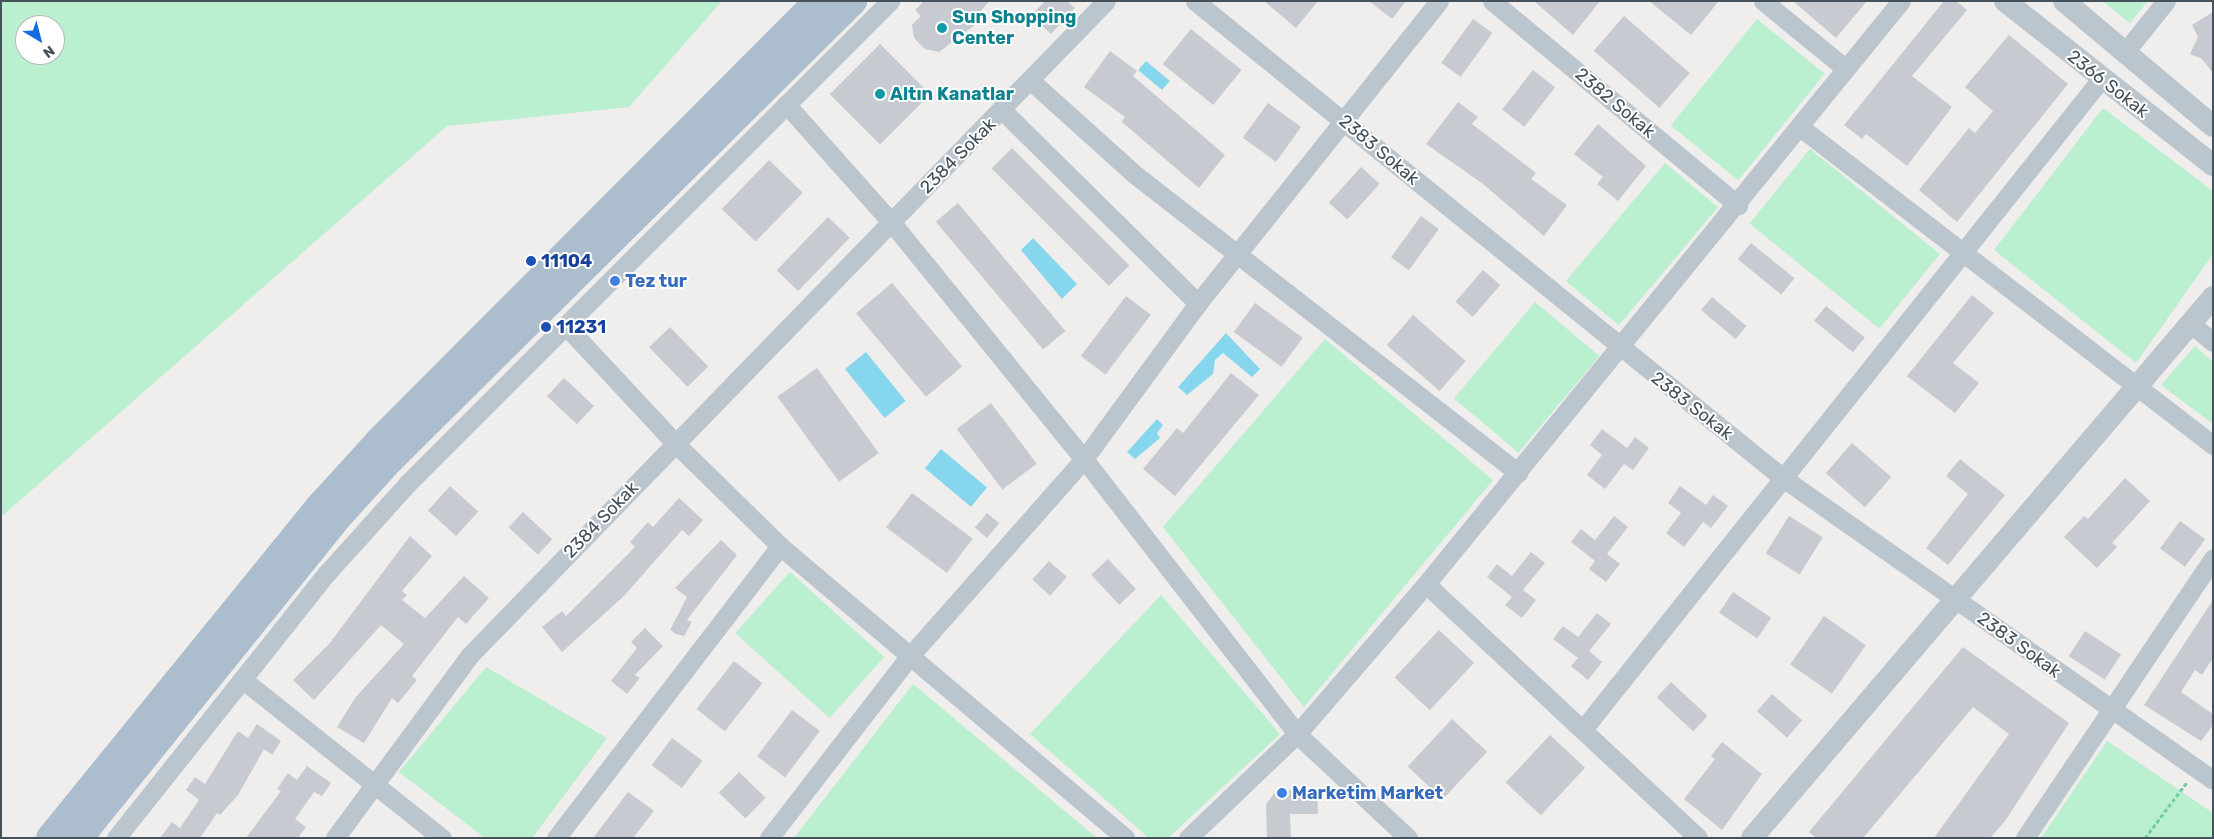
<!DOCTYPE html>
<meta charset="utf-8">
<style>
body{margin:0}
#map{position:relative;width:2214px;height:839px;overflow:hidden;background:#f0eded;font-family:Rubik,sans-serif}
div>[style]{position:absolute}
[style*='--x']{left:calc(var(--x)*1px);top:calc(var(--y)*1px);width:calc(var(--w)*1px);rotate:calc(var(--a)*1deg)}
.green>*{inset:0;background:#baefcf;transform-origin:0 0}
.water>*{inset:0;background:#86d7ed;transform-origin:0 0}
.building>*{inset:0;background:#c7cad0;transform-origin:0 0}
.path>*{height:3px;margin-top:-1.5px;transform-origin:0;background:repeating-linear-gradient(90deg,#72cea1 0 4px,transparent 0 6.5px)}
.minor>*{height:19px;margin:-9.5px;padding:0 9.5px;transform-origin:9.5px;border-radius:9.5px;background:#bbc5cd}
.tertiary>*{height:22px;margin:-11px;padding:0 11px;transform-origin:11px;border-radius:11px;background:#bbc5cd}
.primary>*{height:28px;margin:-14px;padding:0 14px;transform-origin:14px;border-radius:14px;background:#acbdcd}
.dots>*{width:14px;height:14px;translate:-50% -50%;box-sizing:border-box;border:2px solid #fff;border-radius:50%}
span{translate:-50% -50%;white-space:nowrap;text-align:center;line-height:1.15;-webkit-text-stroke:4px #fff;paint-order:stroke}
.culture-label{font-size:18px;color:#0d838f;font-weight:700}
.left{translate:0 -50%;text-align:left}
.street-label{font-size:18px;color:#45515b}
.transit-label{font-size:18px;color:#164399;font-weight:700}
.shop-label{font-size:18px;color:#366cbe;font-weight:700}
.frame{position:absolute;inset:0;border:2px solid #45515b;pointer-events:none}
.north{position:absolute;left:15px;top:15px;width:50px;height:50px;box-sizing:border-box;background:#fff;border:1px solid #b5b9bd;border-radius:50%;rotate:143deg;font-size:14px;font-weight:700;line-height:20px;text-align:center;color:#45515b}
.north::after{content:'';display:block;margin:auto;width:18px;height:22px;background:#156de2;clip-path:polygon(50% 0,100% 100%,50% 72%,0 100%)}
</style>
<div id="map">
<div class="green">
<i style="clip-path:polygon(evenodd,1px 1px,722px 1px,629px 107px,447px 126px,1px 517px,1px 1px,25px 25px,55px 25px,55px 55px,25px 55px,25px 25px)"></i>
<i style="clip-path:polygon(2102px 1px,2148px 1px,2130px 23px)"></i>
<i style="left:1757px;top:19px;width:87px;height:137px;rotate:39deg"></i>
<i style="clip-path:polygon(2103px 108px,2213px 191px,2213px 254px,2136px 363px,1994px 250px)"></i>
<i style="left:1810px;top:149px;width:167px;height:96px;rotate:39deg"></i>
<i style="left:1665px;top:163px;width:69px;height:154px;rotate:40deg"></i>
<i style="left:1535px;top:302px;width:84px;height:126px;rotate:40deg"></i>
<i style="clip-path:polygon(1325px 339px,1493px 480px,1304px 707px,1163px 527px)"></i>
<i style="clip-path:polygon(2195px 346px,2213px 362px,2213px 424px,2161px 385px)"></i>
<i style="left:790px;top:572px;width:127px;height:82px;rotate:42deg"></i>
<i style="clip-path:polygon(1161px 595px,1280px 734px,1168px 838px,1149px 838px,1030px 734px)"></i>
<i style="clip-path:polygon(486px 667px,607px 738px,532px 838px,485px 838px,399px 772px)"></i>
<i style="clip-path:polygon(913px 684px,1097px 838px,794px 838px)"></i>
<i style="clip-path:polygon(2107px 741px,2213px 813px,2213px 838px,2041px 838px)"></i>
</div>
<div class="water">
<i style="left:1146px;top:61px;width:31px;height:12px;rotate:40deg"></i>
<i style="clip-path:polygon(1033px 238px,1077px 284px,1062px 299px,1021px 250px)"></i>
<i style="clip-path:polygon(1226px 333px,1260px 369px,1252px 377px,1223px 353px,1215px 360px,1213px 374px,1187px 395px,1178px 387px)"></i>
<i style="left:866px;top:352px;width:63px;height:27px;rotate:51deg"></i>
<i style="clip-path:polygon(1157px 419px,1163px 425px,1157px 433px,1160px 438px,1135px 459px,1127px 452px)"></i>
<i style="left:941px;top:449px;width:60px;height:25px;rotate:40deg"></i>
</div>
<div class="building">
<i style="clip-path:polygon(924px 1px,990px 1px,972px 20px,976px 24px,939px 52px,925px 49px,914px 38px,912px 25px,921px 16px,915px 10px)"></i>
<i style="clip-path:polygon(1045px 1px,1067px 1px,1075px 8px,1051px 34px,1031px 16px)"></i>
<i style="clip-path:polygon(1264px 1px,1318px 1px,1296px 28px)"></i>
<i style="clip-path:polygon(1369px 1px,1406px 1px,1392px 19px)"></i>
<i style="clip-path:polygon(1534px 1px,1600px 1px,1573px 35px)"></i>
<i style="clip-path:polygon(1649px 1px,1719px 1px,1691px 35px)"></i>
<i style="clip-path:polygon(1793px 1px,1867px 1px,1836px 38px)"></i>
<i style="clip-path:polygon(1944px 1px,1956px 1px,1967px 10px,1912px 76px,1952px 107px,1907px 166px,1866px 134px,1862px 139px,1844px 125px)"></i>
<i style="clip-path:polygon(2213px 12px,2213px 73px,2202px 59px,2190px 54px,2198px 37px,2192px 25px)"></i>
<i style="left:1624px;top:16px;width:87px;height:46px;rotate:41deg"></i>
<i style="left:1473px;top:19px;width:24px;height:54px;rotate:36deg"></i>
<i style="left:1191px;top:29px;width:65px;height:45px;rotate:39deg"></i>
<i style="clip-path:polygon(2009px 35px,2068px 84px,1957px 222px,1919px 190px,1969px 128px,1975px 133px,1993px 111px,1965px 87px)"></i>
<i style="left:880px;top:44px;width:71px;height:71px;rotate:45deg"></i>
<i style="clip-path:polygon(1110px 51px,1137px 71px,1133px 76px,1225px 155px,1199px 188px,1122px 122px,1125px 117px,1084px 87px)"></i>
<i style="left:1533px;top:70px;width:28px;height:50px;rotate:38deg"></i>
<i style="clip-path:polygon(1458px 102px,1478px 117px,1472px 124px,1536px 173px,1531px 179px,1567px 205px,1544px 236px,1483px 184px,1426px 144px)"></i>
<i style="left:1268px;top:103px;width:41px;height:43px;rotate:36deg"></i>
<i style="clip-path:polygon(1598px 124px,1646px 166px,1618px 201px,1597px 184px,1603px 177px,1574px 154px)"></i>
<i style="left:1012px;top:148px;width:166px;height:29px;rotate:45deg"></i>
<i style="left:769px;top:160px;width:47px;height:68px;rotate:44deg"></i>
<i style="left:1361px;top:167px;width:25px;height:48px;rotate:42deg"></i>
<i style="left:958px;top:203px;width:167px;height:29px;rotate:50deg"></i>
<i style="left:1421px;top:216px;width:22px;height:51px;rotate:36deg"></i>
<i style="left:828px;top:217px;width:30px;height:74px;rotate:44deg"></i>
<i style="left:1751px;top:243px;width:56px;height:21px;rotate:39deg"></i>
<i style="left:1483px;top:270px;width:23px;height:42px;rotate:41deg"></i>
<i style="left:892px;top:283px;width:109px;height:47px;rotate:50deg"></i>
<i style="clip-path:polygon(1972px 295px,1994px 313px,1953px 363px,1979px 383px,1955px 413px,1907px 376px)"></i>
<i style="left:1126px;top:296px;width:31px;height:75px;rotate:37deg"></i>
<i style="left:1712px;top:297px;width:45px;height:17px;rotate:40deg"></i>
<i style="left:1255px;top:303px;width:59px;height:36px;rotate:36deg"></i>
<i style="left:1826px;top:306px;width:50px;height:19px;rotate:39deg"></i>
<i style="left:1413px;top:315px;width:70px;height:40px;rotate:41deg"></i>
<i style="left:670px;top:327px;width:55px;height:29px;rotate:46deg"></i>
<i style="left:817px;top:368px;width:105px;height:49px;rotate:54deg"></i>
<i style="clip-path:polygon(1231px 373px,1259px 395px,1175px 496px,1143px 469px,1177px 428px,1183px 433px)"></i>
<i style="left:564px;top:378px;width:41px;height:25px;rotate:43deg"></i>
<i style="left:991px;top:403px;width:76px;height:43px;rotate:53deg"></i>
<i style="clip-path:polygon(1602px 429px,1627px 448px,1635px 437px,1649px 448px,1633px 470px,1624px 464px,1605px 489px,1587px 475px,1602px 455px,1590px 445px)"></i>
<i style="left:1852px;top:443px;width:52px;height:40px;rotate:41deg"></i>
<i style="clip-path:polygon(1960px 459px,2005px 495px,1948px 565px,1926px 548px,1968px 494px,1946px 476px)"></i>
<i style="clip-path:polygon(2125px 478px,2150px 501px,2112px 543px,2117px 547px,2097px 568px,2064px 537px,2084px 516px,2088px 519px)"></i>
<i style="left:450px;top:486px;width:38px;height:33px;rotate:42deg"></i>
<i style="clip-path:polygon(1680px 486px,1706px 505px,1713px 495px,1728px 506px,1711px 528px,1703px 522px,1684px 547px,1666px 533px,1681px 513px,1668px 503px)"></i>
<i style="left:912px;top:493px;width:76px;height:43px;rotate:37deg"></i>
<i style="clip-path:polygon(679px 498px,703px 520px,689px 536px,682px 530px,624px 596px,562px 652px,542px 627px,562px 611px,566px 616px,635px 547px,630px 542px,648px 522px,653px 527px)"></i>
<i style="left:523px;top:512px;width:40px;height:21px;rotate:43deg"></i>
<i style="left:987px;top:513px;width:16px;height:19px;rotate:40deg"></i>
<i style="clip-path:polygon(1614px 516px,1628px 527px,1607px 554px,1620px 564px,1606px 582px,1589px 569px,1595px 561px,1571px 542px,1581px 529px,1595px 540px)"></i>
<i style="left:1789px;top:516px;width:40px;height:44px;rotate:32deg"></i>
<i style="left:2180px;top:521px;width:31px;height:34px;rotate:36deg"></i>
<i style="clip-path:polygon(410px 536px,432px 556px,402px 591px,407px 595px,402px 600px,425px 618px,464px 576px,489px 598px,466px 624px,458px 617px,412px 676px,417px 680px,398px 703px,392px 698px,364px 743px,337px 727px,355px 698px,404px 644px,381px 625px,314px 700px,293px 680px,329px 644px)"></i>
<i style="clip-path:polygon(721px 540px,737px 555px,687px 620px,692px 622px,684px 636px,676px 634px,670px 630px,687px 597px,675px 588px)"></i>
<i style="clip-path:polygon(1531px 552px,1545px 563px,1523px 590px,1536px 600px,1522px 618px,1505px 605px,1512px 597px,1487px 577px,1497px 564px,1512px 576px)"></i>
<i style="left:1108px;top:559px;width:41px;height:23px;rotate:47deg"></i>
<i style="left:1049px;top:561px;width:24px;height:25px;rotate:42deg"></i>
<i style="left:1733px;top:592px;width:46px;height:25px;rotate:34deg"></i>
<i style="clip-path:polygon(2213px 600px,2213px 658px,2202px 675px,2195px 670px,2181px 692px,2213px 714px,2213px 725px,2201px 741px,2144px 705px)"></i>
<i style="clip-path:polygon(1597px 613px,1611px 624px,1589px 651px,1602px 662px,1588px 680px,1571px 666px,1578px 658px,1553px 639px,1563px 626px,1578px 637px)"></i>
<i style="left:1824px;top:616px;width:51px;height:59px;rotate:35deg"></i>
<i style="clip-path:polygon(645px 628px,663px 646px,635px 675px,640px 678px,627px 694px,611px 681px,637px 648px,631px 642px)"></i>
<i style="left:1439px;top:630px;width:48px;height:65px;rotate:43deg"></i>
<i style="left:2085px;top:631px;width:43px;height:30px;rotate:33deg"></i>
<i style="clip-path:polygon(1963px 647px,2069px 723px,2005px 821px,1990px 838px,1934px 838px,2009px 734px,1973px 707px,1863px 838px,1816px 838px,1809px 832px)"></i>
<i style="left:734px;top:661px;width:36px;height:61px;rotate:38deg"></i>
<i style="left:1671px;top:682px;width:50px;height:21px;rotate:43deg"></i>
<i style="left:1772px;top:694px;width:40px;height:23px;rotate:41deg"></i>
<i style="left:792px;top:710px;width:35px;height:58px;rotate:37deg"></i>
<i style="left:1452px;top:719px;width:48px;height:65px;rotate:43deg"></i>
<i style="clip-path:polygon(257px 724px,281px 741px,272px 755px,264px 749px,238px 795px,220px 815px,217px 813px,200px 838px,160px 838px,172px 822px,180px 828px,199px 800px,186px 790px,195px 777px,205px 784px,238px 731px,248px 738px)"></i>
<i style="left:1550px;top:735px;width:48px;height:65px;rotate:43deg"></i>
<i style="left:672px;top:738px;width:38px;height:34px;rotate:37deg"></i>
<i style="clip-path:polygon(1722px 742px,1762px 774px,1722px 830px,1684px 799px,1715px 759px,1711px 756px)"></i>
<i style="clip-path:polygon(307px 766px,331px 783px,322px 796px,314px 792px,295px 819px,306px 827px,298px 838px,246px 838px,281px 791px,277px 789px,288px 773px,297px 780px)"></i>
<i style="left:739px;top:772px;width:37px;height:29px;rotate:44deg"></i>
<i style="clip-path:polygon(1317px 789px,1318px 814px,1290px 814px,1291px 838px,1267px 838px,1266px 804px,1276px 791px)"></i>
<i style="clip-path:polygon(628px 792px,654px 811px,633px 838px,593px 838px)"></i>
</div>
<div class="path">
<i style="--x:2145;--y:838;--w:70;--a:-53.1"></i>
</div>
<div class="minor">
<i style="--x:1195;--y:1;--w:757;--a:39.05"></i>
<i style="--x:1783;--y:478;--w:525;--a:35.08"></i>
<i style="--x:1492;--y:1;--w:320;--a:39.7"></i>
<i style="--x:1763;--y:1;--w:107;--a:39.3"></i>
<i style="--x:2125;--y:52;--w:65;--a:-51.2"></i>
<i style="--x:1031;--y:81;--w:137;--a:42"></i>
<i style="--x:1133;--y:173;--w:488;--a:37.9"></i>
<i style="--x:786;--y:104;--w:159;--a:48.3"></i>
<i style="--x:892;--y:223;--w:304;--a:50.9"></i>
<i style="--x:1084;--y:459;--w:348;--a:52.2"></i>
<i style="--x:1297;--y:734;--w:152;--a:43.1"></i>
<i style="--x:1003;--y:111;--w:274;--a:44.6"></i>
<i style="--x:1800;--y:127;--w:521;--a:37.6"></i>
<i style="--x:2189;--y:322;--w:31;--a:40"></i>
<i style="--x:566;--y:326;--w:161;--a:47"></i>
<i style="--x:676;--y:444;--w:146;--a:44.4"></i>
<i style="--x:780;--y:546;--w:452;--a:40.2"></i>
<i style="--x:1426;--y:584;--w:372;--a:43"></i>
<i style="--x:242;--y:679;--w:256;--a:38.5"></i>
<i style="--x:1584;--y:728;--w:830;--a:-51.46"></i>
<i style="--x:116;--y:838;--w:339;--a:-51.5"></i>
<i style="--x:327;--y:573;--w:121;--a:-48"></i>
<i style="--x:408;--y:483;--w:682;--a:-45"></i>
<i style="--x:335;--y:838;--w:227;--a:-53.6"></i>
<i style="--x:470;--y:655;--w:912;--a:-45.8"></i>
<i style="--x:556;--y:838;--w:368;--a:-52.5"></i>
<i style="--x:769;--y:838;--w:227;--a:-52.3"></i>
<i style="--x:908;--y:658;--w:266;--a:-48.5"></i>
<i style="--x:1084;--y:459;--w:193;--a:-53.8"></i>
<i style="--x:1198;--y:303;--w:386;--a:-51.4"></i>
<i style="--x:1188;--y:838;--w:151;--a:-43.7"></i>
<i style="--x:1297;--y:734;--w:198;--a:-49.3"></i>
<i style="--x:1426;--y:584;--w:752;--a:-50.83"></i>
<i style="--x:2025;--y:838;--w:337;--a:-56.1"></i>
</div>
<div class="tertiary">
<i style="--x:2005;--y:1;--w:265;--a:38.3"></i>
<i style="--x:2064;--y:1;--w:194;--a:40"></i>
<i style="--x:1752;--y:838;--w:711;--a:-49.56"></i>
</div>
<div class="primary">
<i style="--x:50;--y:838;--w:429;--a:-50.9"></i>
<i style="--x:321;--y:505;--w:86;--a:-47.8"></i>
<i style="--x:379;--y:441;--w:622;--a:-45.07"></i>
<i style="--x:79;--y:838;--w:412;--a:-51.1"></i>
<i style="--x:338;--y:517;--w:79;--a:-47.6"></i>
<i style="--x:391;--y:459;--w:651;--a:-44.75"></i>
</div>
<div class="dots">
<i style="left:942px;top:28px;background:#0f9aa8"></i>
<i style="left:880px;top:94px;background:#0f9aa8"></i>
<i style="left:531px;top:261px;background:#1a4fb4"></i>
<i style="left:615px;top:281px;background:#3f7fe0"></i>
<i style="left:546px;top:327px;background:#1a4fb4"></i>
<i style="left:1282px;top:793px;background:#3f7fe0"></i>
</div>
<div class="culture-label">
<span class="left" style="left:952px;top:28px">Sun Shopping<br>Center</span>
<span class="left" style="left:890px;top:94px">Altın Kanatlar</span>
</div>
<div class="street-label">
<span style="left:2108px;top:84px;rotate:38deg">2366 Sokak</span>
<span style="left:1615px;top:103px;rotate:40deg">2382 Sokak</span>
<span style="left:1379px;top:150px;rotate:40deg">2383 Sokak</span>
<span style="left:958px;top:156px;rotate:-45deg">2384 Sokak</span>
<span style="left:1692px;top:406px;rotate:38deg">2383 Sokak</span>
<span style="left:601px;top:520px;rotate:-46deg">2384 Sokak</span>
<span style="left:2019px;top:645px;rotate:36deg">2383 Sokak</span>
</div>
<div class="transit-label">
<span class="left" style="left:541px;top:261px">11104</span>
<span class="left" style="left:556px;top:327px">11231</span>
</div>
<div class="shop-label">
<span class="left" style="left:625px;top:281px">Tez tur</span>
<span class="left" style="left:1292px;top:793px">Marketim Market</span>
</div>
<div class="frame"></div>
<div class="north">N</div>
</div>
